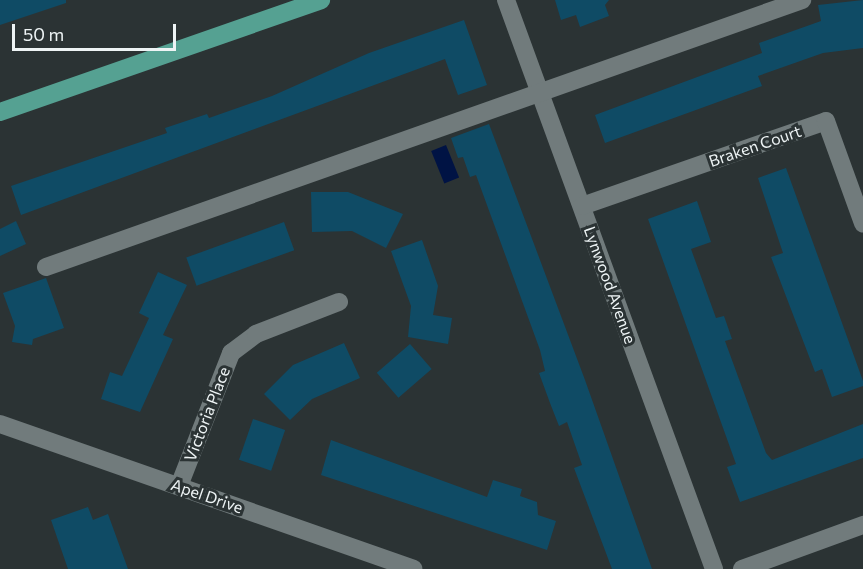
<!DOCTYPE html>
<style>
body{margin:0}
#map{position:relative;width:863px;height:569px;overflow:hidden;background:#2b3334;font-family:Commissioner,sans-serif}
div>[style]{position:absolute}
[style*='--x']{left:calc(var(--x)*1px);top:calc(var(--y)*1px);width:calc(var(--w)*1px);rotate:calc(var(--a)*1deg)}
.water>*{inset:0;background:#001344;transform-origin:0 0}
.building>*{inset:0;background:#0f4b65;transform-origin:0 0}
.minor>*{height:18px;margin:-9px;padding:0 9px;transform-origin:9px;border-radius:9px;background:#717b7c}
.major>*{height:18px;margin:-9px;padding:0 9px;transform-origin:9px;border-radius:9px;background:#55a192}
span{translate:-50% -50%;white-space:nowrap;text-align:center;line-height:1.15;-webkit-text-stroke:6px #2b3334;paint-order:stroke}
.street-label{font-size:16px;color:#eef4f5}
.scale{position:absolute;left:12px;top:24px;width:164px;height:27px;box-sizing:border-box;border:3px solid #eef4f5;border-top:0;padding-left:8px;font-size:18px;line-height:21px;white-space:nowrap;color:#eef4f5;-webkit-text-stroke:4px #2b3334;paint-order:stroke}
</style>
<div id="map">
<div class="water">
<i style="left:446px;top:145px;width:35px;height:16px;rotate:68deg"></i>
</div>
<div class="building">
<i style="clip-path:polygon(0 0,66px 0,66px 3px,0 25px)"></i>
<i style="clip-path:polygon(555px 0,609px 0,605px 5px,609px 16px,580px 27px,576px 15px,561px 20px)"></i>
<i style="clip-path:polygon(863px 0,863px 48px,823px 53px,758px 76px,762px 86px,605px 143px,595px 115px,762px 53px,759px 43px,821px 21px,818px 5px)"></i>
<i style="clip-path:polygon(464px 20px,487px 85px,458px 95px,445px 59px,21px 215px,11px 186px,167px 133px,165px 128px,207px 114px,209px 118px,272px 96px,369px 53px)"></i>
<i style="clip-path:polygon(489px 124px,585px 380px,652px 569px,612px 569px,574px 468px,582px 465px,567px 422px,559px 426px,550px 403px,539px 373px,545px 371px,540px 350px,476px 175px,470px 177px,463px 157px,458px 158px,451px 138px)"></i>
<i style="clip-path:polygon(786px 168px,863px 381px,863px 386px,832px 397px,822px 369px,815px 372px,771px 257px,783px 253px,758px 178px)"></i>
<i style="clip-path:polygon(311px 192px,348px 192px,403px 214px,386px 248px,352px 231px,312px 232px)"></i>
<i style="clip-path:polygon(697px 201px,711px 242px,691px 249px,716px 318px,724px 316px,732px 339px,725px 341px,766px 453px,772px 460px,863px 424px,863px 458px,740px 502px,727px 467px,736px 464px,648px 219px)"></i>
<i style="clip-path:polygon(16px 221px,26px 244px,0 256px,0 229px)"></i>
<i style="left:284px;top:222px;width:30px;height:104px;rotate:70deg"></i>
<i style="clip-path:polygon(422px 240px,438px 286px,433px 315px,452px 318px,448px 344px,408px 337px,411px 306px,391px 251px)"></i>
<i style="clip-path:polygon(158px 272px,187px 285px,163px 335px,173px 339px,140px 412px,101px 399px,110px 372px,122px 376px,149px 318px,139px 313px)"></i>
<i style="clip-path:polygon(46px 278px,64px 328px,33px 339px,32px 345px,12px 342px,15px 326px,3px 293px)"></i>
<i style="clip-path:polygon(344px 343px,360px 378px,312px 399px,290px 420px,264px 394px,293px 365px)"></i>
<i style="left:410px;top:344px;width:33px;height:44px;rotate:49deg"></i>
<i style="left:253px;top:419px;width:34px;height:43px;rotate:19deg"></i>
<i style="clip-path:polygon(331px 440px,487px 497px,493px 480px,522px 489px,520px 496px,537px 502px,538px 515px,556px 521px,547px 550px,321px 475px)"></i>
<i style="clip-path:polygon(88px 507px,93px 520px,108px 514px,128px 569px,68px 569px,51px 520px)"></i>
</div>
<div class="minor">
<i style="--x:506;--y:0;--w:606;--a:69.92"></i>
<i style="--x:582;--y:206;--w:258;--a:-19.2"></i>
<i style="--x:826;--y:121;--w:109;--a:70.1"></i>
<i style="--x:46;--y:267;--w:802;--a:-19.45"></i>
<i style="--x:0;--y:424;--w:438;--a:19.3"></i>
<i style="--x:179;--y:486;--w:143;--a:-68.6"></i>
<i style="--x:231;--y:353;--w:31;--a:-37"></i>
<i style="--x:256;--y:334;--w:89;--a:-21.1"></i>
<i style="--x:742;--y:569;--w:129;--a:-20"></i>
</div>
<div class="major">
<i style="--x:0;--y:112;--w:340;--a:-19.2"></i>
</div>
<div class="street-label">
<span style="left:755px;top:146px;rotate:-19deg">Braken Court</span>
<span style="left:610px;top:285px;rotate:70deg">Lynwood Avenue</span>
<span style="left:207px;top:414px;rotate:-69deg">Victoria Place</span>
<span style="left:207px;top:496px;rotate:19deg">Apel Drive</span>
</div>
<div class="scale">50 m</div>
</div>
